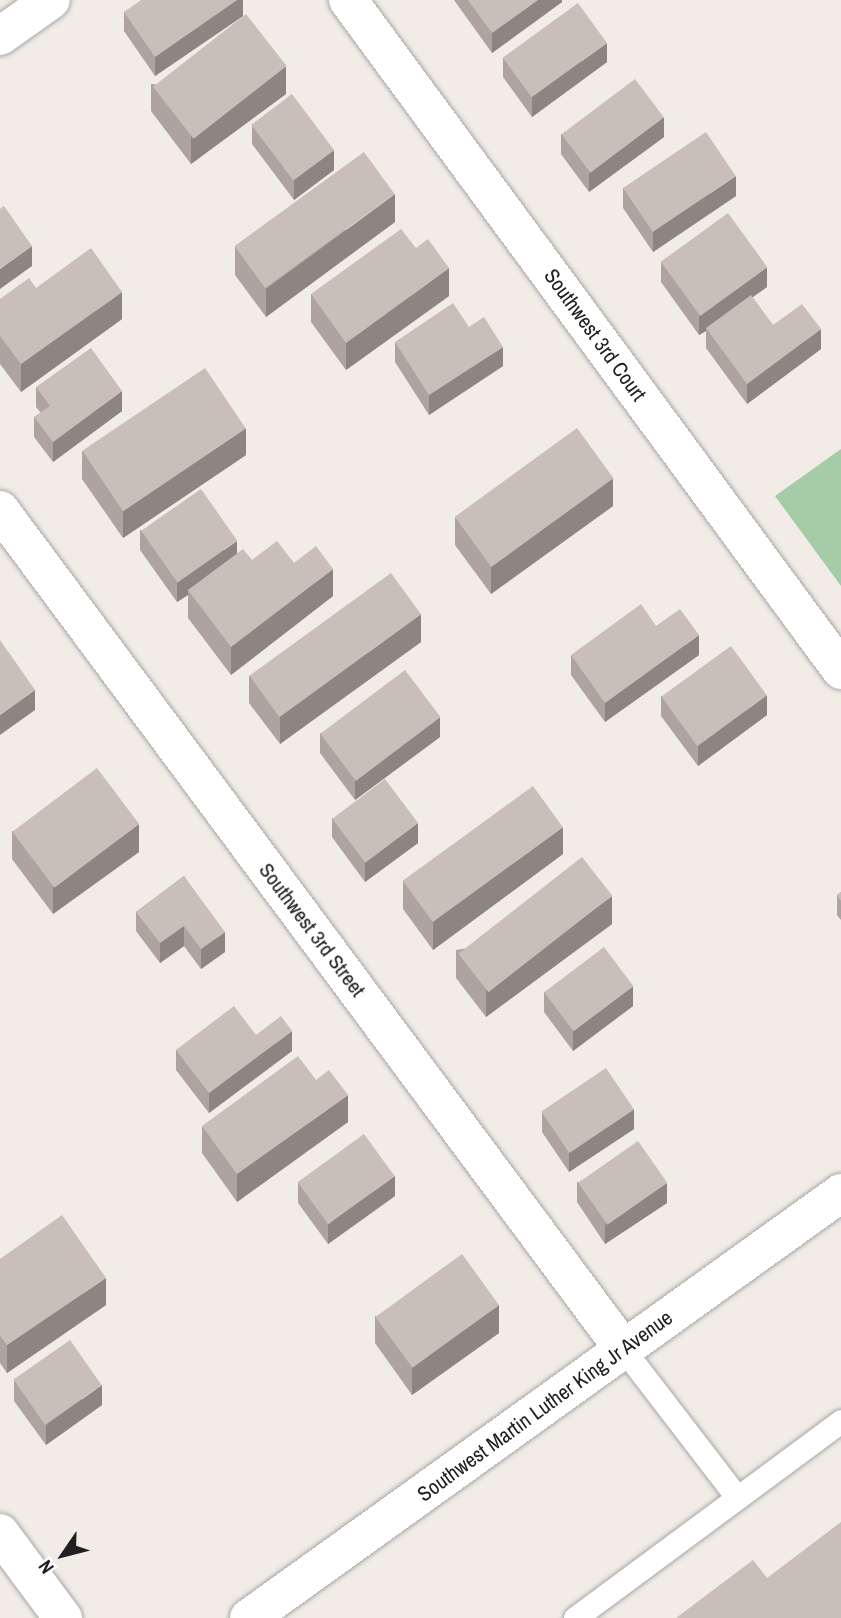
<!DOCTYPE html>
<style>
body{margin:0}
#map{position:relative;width:841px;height:1618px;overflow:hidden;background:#f1ece6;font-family:"Archivo Narrow",sans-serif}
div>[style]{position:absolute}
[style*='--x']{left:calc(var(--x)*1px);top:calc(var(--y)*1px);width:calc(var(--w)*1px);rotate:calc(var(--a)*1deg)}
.cemetery>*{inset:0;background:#a5cca7}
.roads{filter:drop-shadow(0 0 2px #a7a7a7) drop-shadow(0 0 2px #a7a7a7)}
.service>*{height:23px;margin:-11.5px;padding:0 11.5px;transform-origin:11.5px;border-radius:11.5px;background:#fff}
.minor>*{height:38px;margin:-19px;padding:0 19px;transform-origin:19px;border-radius:19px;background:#fff}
.tertiary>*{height:38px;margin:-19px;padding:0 19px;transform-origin:19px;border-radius:19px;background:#fff}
.wall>*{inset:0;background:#aea39e}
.shaded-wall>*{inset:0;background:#8d8581}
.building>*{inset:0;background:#cabeb8;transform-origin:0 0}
span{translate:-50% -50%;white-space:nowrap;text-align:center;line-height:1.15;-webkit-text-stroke:7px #fff;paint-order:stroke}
.street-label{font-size:21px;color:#202020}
.north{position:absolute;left:28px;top:1520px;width:70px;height:70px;-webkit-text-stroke:5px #fff;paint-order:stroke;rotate:235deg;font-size:19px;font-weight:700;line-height:28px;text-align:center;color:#202020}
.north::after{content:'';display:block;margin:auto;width:24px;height:32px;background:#202020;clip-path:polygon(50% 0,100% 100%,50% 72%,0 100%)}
</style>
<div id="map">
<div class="cemetery">
<i style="clip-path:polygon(841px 449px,841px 586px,775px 496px)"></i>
</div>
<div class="roads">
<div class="service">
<i style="--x:624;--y:1350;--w:185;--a:52.5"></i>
<i style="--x:575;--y:1618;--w:331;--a:-36.5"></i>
</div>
<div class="minor">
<i style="--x:348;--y:0;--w:832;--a:53.65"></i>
<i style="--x:0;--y:36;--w:62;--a:-35.2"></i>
<i style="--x:0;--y:510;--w:1046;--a:53.39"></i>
<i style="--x:0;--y:1533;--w:106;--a:53.5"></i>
</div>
<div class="tertiary">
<i style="--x:249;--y:1618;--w:729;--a:-35.67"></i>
</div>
</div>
<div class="wall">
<i style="clip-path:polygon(243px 0,243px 16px,155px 76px,124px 31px,124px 12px)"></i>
<i style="clip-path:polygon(454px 0,562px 0,562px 2px,492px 53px)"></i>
<i style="clip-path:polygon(503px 58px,607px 62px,532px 117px,503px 77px)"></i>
<i style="clip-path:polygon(151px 84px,286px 94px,191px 164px,151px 111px)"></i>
<i style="clip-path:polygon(252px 125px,334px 170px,294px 200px,252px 144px)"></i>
<i style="clip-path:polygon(561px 134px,664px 137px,589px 192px,561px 154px)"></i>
<i style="clip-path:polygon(623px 188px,736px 196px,653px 252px,623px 208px)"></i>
<i style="clip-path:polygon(395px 222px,266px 317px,235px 275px,235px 247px)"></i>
<i style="clip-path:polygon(661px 262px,767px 287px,752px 297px,773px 325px,821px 349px,747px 404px,706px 348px,706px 331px,699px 335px,661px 282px)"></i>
<i style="clip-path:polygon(36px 288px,122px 319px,21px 392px,0 364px,0 299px)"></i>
<i style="clip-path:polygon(311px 294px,449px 296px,346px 370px,311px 322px)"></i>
<i style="clip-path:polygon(469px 327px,503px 366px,429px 415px,395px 362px,395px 342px)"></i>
<i style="clip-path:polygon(36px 387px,122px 411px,53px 462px,34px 437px,34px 417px,41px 413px,36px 407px)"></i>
<i style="clip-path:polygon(82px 451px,246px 455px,123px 538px,82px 479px)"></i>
<i style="clip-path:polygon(613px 506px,491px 594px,455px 545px,455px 517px)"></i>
<i style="clip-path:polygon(140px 530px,237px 553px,252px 560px,294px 563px,333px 596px,231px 675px,188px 618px,188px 595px,177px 602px,140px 550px)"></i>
<i style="clip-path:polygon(656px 626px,699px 655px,605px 722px,571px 675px,571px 655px)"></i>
<i style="clip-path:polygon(421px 642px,280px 744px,249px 703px,249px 676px)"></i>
<i style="clip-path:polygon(661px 696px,767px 715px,698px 766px,661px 716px)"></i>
<i style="clip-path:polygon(320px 733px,440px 737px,355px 800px,320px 753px)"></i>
<i style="clip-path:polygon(332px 818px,418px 843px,365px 882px,332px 837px)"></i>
<i style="clip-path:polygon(12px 831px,139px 852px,53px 914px,12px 859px)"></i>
<i style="clip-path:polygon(563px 854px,433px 950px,403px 909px,403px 881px)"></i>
<i style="clip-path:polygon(184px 876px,225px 952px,201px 969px,184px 946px,160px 963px,136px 931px,136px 912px)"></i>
<i style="clip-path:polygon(841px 892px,841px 920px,837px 915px,837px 895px)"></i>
<i style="clip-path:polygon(612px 924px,486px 1017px,456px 978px,456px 950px)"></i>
<i style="clip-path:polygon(544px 992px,633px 1006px,573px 1051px,544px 1012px)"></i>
<i style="clip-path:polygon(256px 1035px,292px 1051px,209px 1113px,176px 1070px,176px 1050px)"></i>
<i style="clip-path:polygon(542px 1112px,634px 1129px,569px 1172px,542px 1132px)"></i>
<i style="clip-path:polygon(348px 1122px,237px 1202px,202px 1153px,202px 1126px)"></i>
<i style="clip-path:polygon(577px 1182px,667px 1203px,605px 1244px,577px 1202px)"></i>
<i style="clip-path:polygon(298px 1183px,395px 1196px,328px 1244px,298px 1203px)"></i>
<i style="clip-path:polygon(0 1259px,106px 1305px,7px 1373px,0 1363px)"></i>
<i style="clip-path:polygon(375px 1316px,499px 1333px,412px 1395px,375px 1343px)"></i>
<i style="clip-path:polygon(14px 1381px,102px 1405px,46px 1445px,14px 1401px)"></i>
</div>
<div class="shaded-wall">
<i style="clip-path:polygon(237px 0,243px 0,243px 16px,155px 76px,155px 57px)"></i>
<i style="clip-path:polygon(538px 0,562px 0,562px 2px,492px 53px,492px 33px)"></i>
<i style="clip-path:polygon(607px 43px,607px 62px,532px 117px,532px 97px)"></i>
<i style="clip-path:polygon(286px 66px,286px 94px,191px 164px,191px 137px)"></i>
<i style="clip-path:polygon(664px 117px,664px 137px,589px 192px,589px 173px)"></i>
<i style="clip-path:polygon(334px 150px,334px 170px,294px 200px,294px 180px)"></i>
<i style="clip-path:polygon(736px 176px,736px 196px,653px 252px,653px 232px)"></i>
<i style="clip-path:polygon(395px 194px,395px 222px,266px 317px,266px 289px)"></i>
<i style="clip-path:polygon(32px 246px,32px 266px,0 289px,0 269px)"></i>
<i style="clip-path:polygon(767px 267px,767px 287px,707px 330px,706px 328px,706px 331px,699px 335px,699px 316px)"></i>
<i style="clip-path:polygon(449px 268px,449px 296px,346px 370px,346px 343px)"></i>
<i style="clip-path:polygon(122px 292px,122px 319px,21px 392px,21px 364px)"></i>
<i style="clip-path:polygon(821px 329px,821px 349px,747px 404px,747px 384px)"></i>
<i style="clip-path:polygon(503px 347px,503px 366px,429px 415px,429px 395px)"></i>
<i style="clip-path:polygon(122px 391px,122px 411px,53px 462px,53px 442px)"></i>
<i style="clip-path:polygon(246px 428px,246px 455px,123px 538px,123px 511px)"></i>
<i style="clip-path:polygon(613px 478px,613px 506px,491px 594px,491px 567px)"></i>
<i style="clip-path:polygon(237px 541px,237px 561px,188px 590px,188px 595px,177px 602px,177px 583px)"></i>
<i style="clip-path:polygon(333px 569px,333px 596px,231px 675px,231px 647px)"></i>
<i style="clip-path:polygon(421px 614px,421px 642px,280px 744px,280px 717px)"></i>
<i style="clip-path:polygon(699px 635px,699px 655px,605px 722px,605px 703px)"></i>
<i style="clip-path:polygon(35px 690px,35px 710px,0 735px,0 715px)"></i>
<i style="clip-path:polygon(767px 695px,767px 715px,698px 766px,698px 746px)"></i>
<i style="clip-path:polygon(440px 717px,440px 737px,355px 800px,355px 780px)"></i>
<i style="clip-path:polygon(418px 823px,418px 843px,365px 882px,365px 862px)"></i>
<i style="clip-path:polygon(139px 824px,139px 852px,53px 914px,53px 887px)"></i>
<i style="clip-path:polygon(563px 827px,563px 854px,433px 950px,433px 922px)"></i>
<i style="clip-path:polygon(612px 896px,612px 924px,486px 1017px,486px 990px)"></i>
<i style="clip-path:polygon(184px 926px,184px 946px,160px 963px,160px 943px)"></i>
<i style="clip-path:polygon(225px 932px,225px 952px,201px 969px,201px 949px)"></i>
<i style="clip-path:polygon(633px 986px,633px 1006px,573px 1051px,573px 1031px)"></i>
<i style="clip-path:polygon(292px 1031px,292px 1051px,209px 1113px,209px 1093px)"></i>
<i style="clip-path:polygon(348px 1095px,348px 1122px,237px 1202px,237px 1174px)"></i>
<i style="clip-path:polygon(634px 1109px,634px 1129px,569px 1172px,569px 1153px)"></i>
<i style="clip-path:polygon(395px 1176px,395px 1196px,328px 1244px,328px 1224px)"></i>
<i style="clip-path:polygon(667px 1183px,667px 1203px,605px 1244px,605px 1224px)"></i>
<i style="clip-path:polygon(106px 1278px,106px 1305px,7px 1373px,7px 1345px)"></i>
<i style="clip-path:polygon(499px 1305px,499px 1333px,412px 1395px,412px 1367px)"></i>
<i style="clip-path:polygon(102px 1385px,102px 1405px,46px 1445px,46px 1425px)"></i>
</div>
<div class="building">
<i style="clip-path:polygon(141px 0,237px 0,155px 57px,124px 12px)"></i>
<i style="clip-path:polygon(468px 0,538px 0,492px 33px)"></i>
<i style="left:578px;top:3px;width:49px;height:93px;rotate:54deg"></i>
<i style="left:246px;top:14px;width:66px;height:118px;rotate:52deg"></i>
<i style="left:635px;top:79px;width:48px;height:92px;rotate:53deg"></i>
<i style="left:292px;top:94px;width:70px;height:51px;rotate:53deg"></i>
<i style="left:706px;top:132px;width:53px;height:100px;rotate:56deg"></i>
<i style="left:364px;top:152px;width:52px;height:160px;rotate:54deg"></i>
<i style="clip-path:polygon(4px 206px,32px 246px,0 269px,0 209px)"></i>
<i style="left:728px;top:213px;width:67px;height:83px;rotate:54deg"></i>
<i style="clip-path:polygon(401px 229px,416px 248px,428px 239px,449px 268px,346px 343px,311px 294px)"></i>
<i style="clip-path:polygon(91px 248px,122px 292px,21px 364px,0 336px,0 299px,29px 278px,36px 288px)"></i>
<i style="clip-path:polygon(751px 295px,773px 325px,802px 304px,821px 329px,747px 384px,706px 328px)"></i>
<i style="clip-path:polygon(453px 303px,469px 327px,484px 317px,503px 347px,429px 395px,395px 342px)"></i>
<i style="clip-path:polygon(91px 348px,122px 391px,53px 442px,34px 417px,50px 406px,36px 387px)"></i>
<i style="left:205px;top:368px;width:73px;height:148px;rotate:56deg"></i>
<i style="left:577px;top:428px;width:62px;height:151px;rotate:54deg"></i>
<i style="left:201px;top:489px;width:63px;height:73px;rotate:55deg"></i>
<i style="clip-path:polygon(277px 541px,294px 563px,316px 546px,333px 569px,231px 647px,188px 590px,243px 549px,252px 560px)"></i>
<i style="left:391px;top:573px;width:51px;height:175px;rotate:54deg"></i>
<i style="clip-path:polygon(641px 604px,656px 626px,680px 609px,699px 635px,605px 703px,571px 655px)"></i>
<i style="clip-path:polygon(0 640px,35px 690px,0 715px)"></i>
<i style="left:731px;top:646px;width:61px;height:86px;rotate:54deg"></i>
<i style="left:405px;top:670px;width:59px;height:106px;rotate:53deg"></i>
<i style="left:97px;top:768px;width:70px;height:106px;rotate:53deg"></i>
<i style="left:385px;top:779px;width:55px;height:66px;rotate:53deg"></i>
<i style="left:533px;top:786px;width:51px;height:161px;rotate:54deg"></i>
<i style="left:582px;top:857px;width:49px;height:157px;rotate:52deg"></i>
<i style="clip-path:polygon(184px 876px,225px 932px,201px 949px,184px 926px,160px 943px,136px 912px)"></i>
<i style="clip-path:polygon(841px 892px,841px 901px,837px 895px)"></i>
<i style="left:604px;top:947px;width:49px;height:75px;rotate:53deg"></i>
<i style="clip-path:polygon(234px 1006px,256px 1035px,281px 1016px,292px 1031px,209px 1093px,176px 1050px)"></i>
<i style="clip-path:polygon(298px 1056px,316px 1080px,329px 1070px,348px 1095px,237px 1174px,202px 1126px)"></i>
<i style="left:606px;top:1068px;width:50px;height:78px;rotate:56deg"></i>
<i style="left:364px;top:1134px;width:52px;height:82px;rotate:54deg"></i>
<i style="left:638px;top:1141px;width:51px;height:73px;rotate:55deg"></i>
<i style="clip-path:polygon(62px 1215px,106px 1278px,7px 1345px,0 1336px,0 1259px)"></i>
<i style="left:462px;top:1254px;width:63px;height:107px;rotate:54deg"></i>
<i style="left:70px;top:1340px;width:55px;height:69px;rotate:55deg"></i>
<i style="clip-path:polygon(841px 1522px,841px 1618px,676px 1618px,753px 1560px,767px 1578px)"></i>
</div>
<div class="street-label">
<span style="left:595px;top:335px;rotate:54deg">Southwest 3rd Court</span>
<span style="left:312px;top:930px;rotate:53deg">Southwest 3rd Street</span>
<span style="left:545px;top:1406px;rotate:-36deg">Southwest Martin Luther King Jr Avenue</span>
</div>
<div class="north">N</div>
</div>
